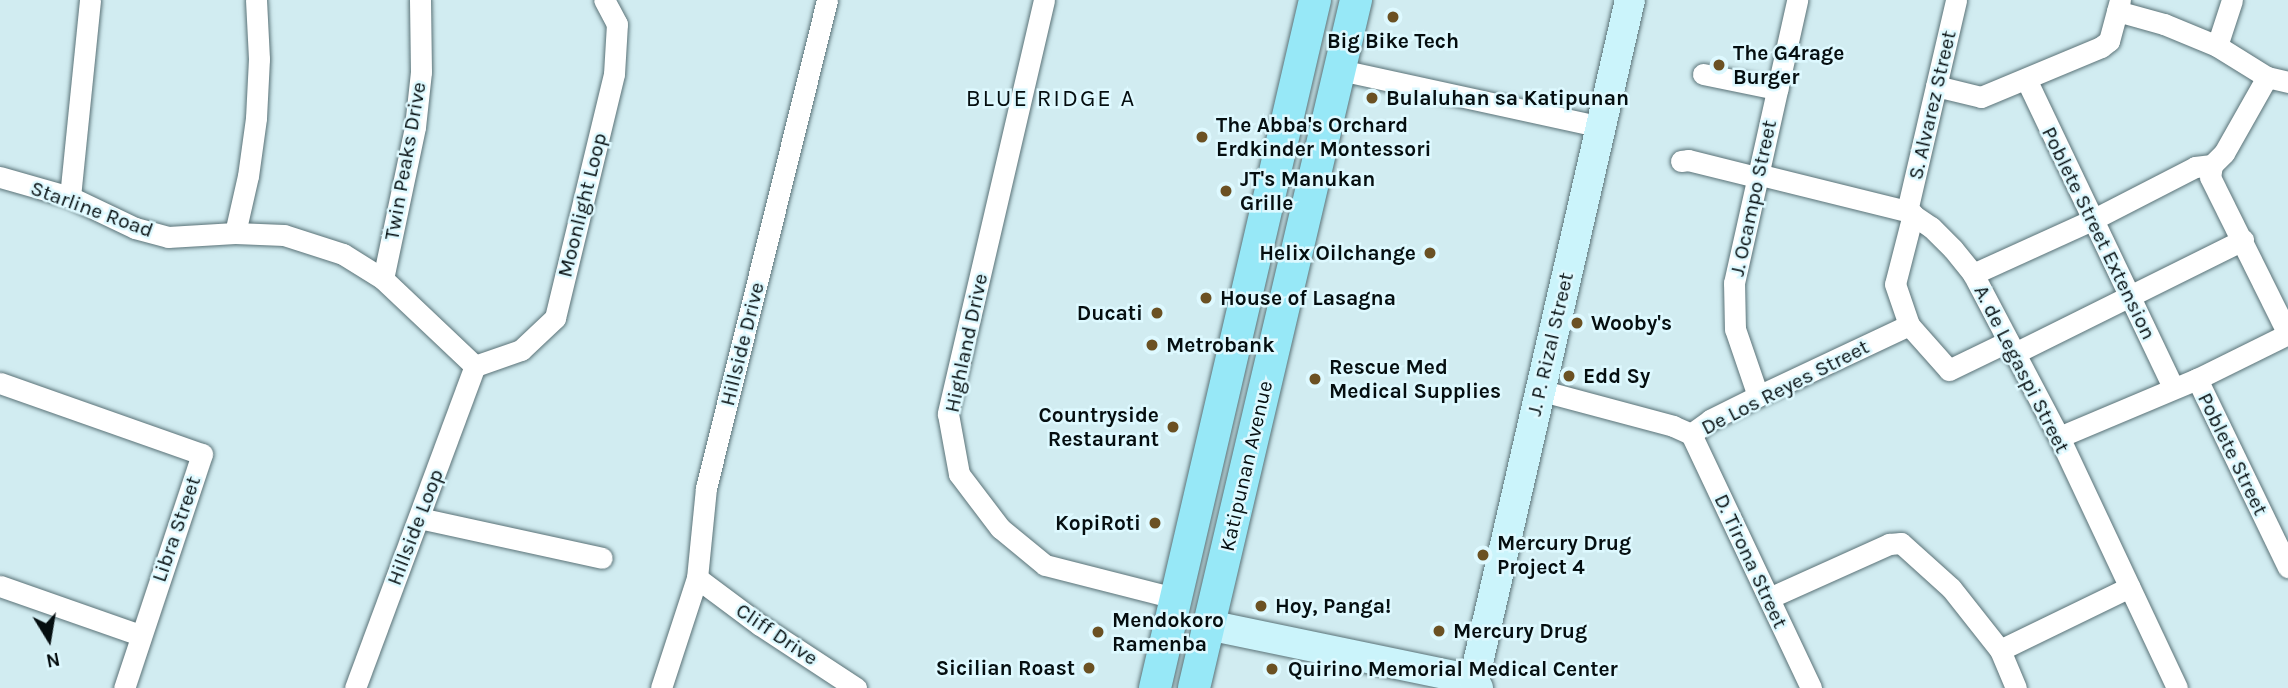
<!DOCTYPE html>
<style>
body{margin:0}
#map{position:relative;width:2288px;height:688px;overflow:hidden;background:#d1ecf1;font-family:Karla,sans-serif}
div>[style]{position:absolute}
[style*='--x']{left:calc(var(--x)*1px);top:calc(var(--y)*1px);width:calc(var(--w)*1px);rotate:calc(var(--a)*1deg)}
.roads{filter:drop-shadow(0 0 2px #5a7277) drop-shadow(0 0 2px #5a7277)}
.street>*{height:21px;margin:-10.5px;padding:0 10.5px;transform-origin:10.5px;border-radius:10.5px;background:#fff}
.secondary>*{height:30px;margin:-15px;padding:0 15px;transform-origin:15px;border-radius:15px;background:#cbf4fb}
.primary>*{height:32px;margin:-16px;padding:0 16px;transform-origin:16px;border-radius:16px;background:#97e8f7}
.dots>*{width:19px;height:19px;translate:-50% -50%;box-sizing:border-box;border:4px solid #def9ff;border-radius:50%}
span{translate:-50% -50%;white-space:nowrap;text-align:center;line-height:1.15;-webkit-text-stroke:5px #def9ff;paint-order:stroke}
.poi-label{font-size:21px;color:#050e10;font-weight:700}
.left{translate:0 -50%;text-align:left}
.right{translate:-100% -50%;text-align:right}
.street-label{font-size:21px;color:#050e10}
.quarter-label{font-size:24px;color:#050e10;letter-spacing:2px}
.north{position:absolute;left:14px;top:604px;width:70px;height:70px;-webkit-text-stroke:5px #def9ff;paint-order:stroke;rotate:169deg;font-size:19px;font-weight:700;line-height:28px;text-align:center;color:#050e10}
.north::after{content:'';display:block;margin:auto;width:24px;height:32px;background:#050e10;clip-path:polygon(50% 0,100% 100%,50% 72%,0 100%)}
</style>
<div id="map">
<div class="roads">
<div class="street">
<i style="--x:1044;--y:0;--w:425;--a:103.1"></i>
<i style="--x:948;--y:414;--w:61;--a:79.6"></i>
<i style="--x:959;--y:474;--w:68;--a:52.8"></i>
<i style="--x:1000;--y:528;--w:58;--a:39.4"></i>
<i style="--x:1045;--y:565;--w:133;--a:14.3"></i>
<i style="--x:2117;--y:11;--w:49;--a:15.5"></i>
<i style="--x:2164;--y:24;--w:57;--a:22.5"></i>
<i style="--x:2217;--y:46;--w:59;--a:31.8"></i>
<i style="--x:2267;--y:77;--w:22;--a:13"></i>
<i style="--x:2217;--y:46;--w:48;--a:-71.9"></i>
<i style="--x:1340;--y:70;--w:267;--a:12.3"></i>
<i style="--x:1703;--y:74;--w:76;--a:11.5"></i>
<i style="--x:2267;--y:77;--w:87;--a:119.5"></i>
<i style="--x:2224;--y:153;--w:17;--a:135"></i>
<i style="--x:2212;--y:165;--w:12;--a:99"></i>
<i style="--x:2210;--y:177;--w:175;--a:63.6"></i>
<i style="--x:2026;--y:79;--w:341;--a:64.5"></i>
<i style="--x:1936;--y:86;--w:46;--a:13.7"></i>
<i style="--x:1981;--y:97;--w:130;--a:-22.6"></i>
<i style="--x:2101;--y:47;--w:10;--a:-37"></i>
<i style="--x:2109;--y:41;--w:42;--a:-75"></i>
<i style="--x:1681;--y:161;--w:7;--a:-8"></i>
<i style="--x:1688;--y:160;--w:70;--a:14"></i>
<i style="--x:1757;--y:174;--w:154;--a:13.9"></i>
<i style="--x:1907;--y:211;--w:29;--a:34"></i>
<i style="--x:1931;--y:227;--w:31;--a:45"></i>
<i style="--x:1953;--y:249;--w:32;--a:51"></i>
<i style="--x:1973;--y:274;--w:184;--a:62.2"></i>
<i style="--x:2059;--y:437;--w:277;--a:64.8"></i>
<i style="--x:0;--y:177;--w:73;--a:15.9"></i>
<i style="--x:70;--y:197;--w:72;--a:25.5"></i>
<i style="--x:135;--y:228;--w:34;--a:15"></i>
<i style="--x:168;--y:237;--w:67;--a:-3.4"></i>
<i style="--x:235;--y:233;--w:49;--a:2.3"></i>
<i style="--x:284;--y:235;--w:62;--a:17.9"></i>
<i style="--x:343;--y:254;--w:47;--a:32"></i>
<i style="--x:383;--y:279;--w:127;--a:43.4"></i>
<i style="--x:70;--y:197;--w:198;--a:-84.2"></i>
<i style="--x:1907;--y:211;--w:217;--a:-76.9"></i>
<i style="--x:1913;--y:214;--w:72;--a:104.4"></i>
<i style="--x:1895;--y:284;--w:43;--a:71.1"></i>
<i style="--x:1909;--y:325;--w:60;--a:48.4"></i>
<i style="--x:1949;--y:370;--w:64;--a:-25.8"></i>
<i style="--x:235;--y:233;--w:58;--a:-77.2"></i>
<i style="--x:248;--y:176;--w:59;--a:-82.1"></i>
<i style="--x:256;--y:118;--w:59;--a:-87.1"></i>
<i style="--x:259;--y:59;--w:59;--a:-92.9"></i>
<i style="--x:1973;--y:274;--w:131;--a:-24.4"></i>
<i style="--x:2092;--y:220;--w:116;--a:-27.2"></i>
<i style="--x:2195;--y:167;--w:17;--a:-7"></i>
<i style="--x:383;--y:279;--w:155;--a:-78.1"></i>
<i style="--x:415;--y:127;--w:55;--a:-83.8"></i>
<i style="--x:421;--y:72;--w:72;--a:-90.8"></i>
<i style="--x:2013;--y:354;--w:257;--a:-26.4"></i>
<i style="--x:475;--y:366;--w:49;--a:-19.2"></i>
<i style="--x:521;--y:350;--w:47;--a:-43.3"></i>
<i style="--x:555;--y:318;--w:251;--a:-76.4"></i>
<i style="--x:614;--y:74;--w:50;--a:-86.6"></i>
<i style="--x:617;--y:24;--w:27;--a:-118"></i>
<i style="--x:2197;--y:379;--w:209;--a:64.2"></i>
<i style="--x:0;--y:383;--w:214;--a:19.4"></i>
<i style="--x:202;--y:454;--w:247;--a:108.4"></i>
<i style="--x:1539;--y:390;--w:139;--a:15"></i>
<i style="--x:1673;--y:426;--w:20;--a:24"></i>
<i style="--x:1758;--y:396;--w:71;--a:-108.9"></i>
<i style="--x:1735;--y:329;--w:46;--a:-91.2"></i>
<i style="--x:1734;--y:283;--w:290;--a:-77.4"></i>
<i style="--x:1691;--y:434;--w:281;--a:64.7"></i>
<i style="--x:1691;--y:434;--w:24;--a:-36"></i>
<i style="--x:1710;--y:420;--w:54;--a:-26.6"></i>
<i style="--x:1758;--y:396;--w:167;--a:-25.2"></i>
<i style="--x:2059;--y:437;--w:150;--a:-22.8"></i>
<i style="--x:2197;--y:379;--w:102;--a:-26.3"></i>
<i style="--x:419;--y:518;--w:187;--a:12.3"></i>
<i style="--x:697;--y:578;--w:79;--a:36.7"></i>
<i style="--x:760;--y:625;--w:115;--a:33.3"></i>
<i style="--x:0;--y:586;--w:148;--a:19.3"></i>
<i style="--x:1769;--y:598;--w:132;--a:-24.2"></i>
<i style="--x:1889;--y:544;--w:12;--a:-5"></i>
<i style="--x:1901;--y:543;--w:67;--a:42"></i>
<i style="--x:1951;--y:588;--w:79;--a:51.7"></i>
<i style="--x:2000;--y:650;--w:41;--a:67.2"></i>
<i style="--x:2000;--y:650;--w:144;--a:-25.9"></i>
<i style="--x:355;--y:688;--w:344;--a:-69.6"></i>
<i style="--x:661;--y:688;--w:116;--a:-71.9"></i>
<i style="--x:697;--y:578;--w:90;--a:-84.3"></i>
<i style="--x:706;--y:488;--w:503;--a:-76.07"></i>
</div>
<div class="secondary">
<i style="--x:1208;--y:625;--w:272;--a:11.7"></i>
<i style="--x:1478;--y:688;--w:9;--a:-117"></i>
<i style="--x:1474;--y:680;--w:698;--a:-77.08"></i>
</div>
<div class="primary">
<i style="--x:1155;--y:688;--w:706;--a:-76.91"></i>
<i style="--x:1194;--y:688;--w:707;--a:-76.75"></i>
</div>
</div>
<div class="dots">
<i style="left:1393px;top:17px;background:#6b5123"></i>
<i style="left:1719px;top:65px;background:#6b5123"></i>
<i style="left:1372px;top:98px;background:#6b5123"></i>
<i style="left:1202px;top:137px;background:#6b5123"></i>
<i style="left:1226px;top:191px;background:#6b5123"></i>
<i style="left:1430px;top:253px;background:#6b5123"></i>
<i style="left:1206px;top:298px;background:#6b5123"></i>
<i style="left:1157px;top:313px;background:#6b5123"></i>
<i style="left:1577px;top:323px;background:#6b5123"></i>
<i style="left:1152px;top:345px;background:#6b5123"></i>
<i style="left:1569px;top:376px;background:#6b5123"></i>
<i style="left:1315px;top:379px;background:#6b5123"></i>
<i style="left:1173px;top:427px;background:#6b5123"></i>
<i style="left:1155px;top:523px;background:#6b5123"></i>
<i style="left:1483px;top:555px;background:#6b5123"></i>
<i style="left:1261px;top:606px;background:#6b5123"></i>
<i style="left:1439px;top:631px;background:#6b5123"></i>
<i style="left:1098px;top:632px;background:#6b5123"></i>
<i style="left:1089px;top:668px;background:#6b5123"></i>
<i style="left:1272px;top:669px;background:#6b5123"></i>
</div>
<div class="poi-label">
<span style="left:1393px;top:41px">Big Bike Tech</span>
<span class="left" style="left:1733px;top:65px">The G4rage<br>Burger</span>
<span class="left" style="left:1386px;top:98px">Bulaluhan sa Katipunan</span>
<span class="left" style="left:1216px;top:137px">The Abba's Orchard<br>Erdkinder Montessori</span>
<span class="left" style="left:1240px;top:191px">JT's Manukan<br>Grille</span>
<span class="right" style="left:1416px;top:253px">Helix Oilchange</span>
<span class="left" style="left:1220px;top:298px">House of Lasagna</span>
<span class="right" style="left:1143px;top:313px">Ducati</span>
<span class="left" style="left:1591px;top:323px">Wooby's</span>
<span class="left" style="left:1166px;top:345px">Metrobank</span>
<span class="left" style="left:1329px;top:379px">Rescue Med<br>Medical Supplies</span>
<span class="left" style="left:1583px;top:376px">Edd Sy</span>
<span class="right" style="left:1159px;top:427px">Countryside<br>Restaurant</span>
<span class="right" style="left:1141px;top:523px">KopiRoti</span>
<span class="left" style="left:1497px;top:555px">Mercury Drug<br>Project 4</span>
<span class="left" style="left:1275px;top:606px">Hoy, Panga!</span>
<span class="left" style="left:1112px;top:632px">Mendokoro<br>Ramenba</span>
<span class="left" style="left:1453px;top:631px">Mercury Drug</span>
<span class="right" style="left:1075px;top:668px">Sicilian Roast</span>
<span class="left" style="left:1288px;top:669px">Quirino Memorial Medical Center</span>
</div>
<div class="street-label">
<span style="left:1932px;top:105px;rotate:-77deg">S. Alvarez Street</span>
<span style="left:405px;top:161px;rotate:-80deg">Twin Peaks Drive</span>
<span style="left:1753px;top:198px;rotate:-78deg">J. Ocampo Street</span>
<span style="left:582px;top:205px;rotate:-76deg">Moonlight Loop</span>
<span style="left:92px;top:209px;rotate:20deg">Starline Road</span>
<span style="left:2099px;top:233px;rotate:64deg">Poblete Street Extension</span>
<span style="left:966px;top:343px;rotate:-78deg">Highland Drive</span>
<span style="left:742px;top:344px;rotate:-76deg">Hillside Drive</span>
<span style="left:1550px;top:344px;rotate:-77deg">J. P. Rizal Street</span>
<span style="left:2022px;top:369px;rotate:63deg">A. de Legaspi Street</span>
<span style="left:1785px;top:387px;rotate:-27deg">De Los Reyes Street</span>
<span style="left:2233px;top:454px;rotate:64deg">Poblete Street</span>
<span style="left:1246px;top:466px;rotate:-77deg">Katipunan Avenue</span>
<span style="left:415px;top:527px;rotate:-69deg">Hillside Loop</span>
<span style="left:176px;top:529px;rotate:-71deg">Libra Street</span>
<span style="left:1751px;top:561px;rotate:65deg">D. Tirona Street</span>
<span style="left:777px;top:634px;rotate:34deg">Cliff Drive</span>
</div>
<div class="quarter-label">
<span style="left:1051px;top:99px">BLUE RIDGE A</span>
</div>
<div class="north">N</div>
</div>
